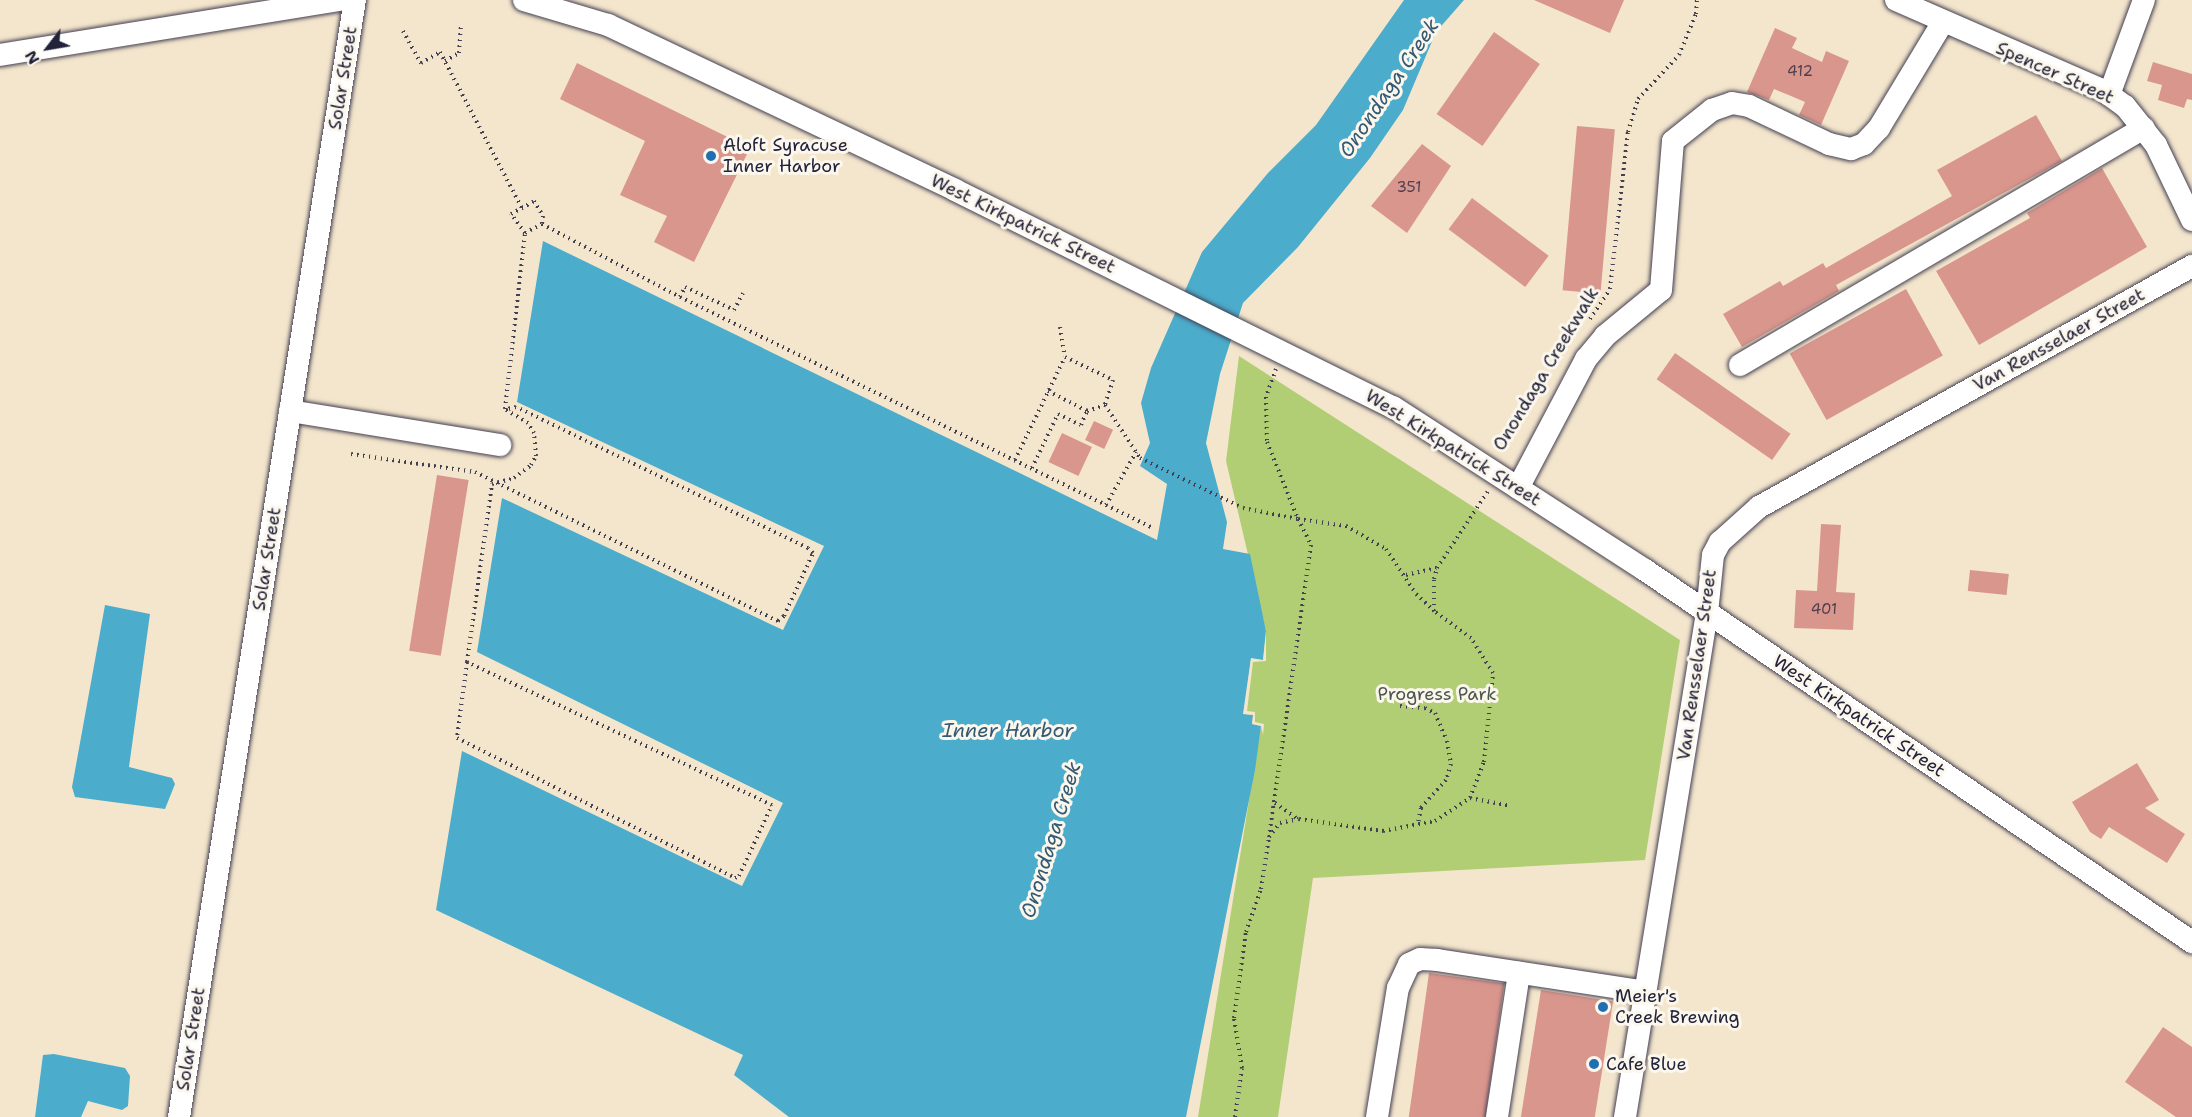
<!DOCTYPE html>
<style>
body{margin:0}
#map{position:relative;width:2192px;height:1117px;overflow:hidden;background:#f4e6cd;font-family:"Shantell Sans",sans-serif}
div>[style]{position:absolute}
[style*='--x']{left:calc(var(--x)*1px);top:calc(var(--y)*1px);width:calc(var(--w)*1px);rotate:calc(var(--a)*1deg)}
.green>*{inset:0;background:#b1ce75}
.water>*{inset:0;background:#4caccb}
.pier>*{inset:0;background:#f4e6cd}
.building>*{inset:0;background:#d9968d;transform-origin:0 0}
.path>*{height:4px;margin-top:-2px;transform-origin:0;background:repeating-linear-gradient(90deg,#423f51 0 1.5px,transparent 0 6px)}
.roads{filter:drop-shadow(0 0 2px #423f51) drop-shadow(0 0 2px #423f51)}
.minor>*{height:22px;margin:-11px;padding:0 11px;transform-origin:11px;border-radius:11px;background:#fff}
.dots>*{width:16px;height:16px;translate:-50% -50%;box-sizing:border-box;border:3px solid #fbf7ec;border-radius:50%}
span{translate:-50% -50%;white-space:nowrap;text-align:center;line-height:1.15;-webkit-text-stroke:6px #fbf7ec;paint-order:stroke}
.number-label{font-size:15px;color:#503f50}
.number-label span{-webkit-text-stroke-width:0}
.street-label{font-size:18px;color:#22223b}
.poi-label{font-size:18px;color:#22223b}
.left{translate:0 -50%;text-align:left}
.park-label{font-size:18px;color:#4d564c}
.water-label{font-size:20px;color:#335975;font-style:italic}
.north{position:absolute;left:18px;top:18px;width:60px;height:60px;-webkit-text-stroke:4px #fbf7ec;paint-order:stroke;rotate:239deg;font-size:16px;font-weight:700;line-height:24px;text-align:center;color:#22223b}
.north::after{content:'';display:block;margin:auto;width:21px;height:27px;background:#22223b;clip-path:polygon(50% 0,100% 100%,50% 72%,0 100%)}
</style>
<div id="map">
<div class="green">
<i style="clip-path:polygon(1239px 356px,1680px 640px,1645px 860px,1313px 878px,1278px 1117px,1198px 1117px,1261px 726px,1252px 724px,1243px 714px,1251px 658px,1266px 631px,1226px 461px)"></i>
</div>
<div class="water">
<i style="clip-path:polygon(1404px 0,1464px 0,1436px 32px,1403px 110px,1370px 158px,1298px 247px,1243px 303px,1220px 374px,1206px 443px,1227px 522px,1223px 549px,1250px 554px,1266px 631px,1263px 660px,1251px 659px,1244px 714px,1253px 715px,1252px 724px,1261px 726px,1255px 770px,1186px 1117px,789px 1117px,734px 1075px,743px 1055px,436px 910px,462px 751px,742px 886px,783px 803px,477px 652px,502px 498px,783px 630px,824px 546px,517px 402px,543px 241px,1157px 540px,1167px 484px,1140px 466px,1150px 443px,1141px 403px,1151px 368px,1202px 252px,1268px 173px,1316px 125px)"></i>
<i style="clip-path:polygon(105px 605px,150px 614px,129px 767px,172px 778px,175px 784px,165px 809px,75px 797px,72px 787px)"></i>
<i style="clip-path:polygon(54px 1054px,125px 1068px,130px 1076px,128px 1106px,122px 1110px,88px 1101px,81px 1117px,35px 1117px,43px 1055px)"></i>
</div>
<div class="pier">
<i style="clip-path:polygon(1266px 631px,1266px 661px,1253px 662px,1247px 711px,1255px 712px,1255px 722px,1264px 724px,1263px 735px,1261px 726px,1252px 724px,1253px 715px,1243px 714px,1251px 658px,1263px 660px)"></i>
</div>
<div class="building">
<i style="clip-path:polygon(1534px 0,1624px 0,1610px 33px)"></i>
<i style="clip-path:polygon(1775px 28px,1797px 38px,1792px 48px,1822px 62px,1826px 51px,1849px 61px,1821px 125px,1799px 115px,1805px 102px,1791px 96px,1774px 89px,1769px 100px,1747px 92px)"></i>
<i style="left:1494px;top:32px;width:56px;height:100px;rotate:35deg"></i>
<i style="clip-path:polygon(2153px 62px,2192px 74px,2192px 100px,2187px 99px,2184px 108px,2158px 100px,2162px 85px,2147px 81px)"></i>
<i style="clip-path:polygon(577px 63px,750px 148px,694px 262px,654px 242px,667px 216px,620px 195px,645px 141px,560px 99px)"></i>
<i style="clip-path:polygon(2036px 115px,2062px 161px,1836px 285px,1839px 291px,1742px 347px,1723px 314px,1780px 281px,1783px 286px,1823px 263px,1826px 268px,1952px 196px,1937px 170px)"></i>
<i style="left:1577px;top:126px;width:38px;height:165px;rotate:5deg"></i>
<i style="clip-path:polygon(1422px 144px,1451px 166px,1407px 233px,1371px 206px)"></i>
<i style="clip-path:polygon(2102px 168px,2147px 247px,1979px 345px,1936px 271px,2030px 218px,2027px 213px)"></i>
<i style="left:1472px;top:198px;width:96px;height:39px;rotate:37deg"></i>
<i style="left:1906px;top:289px;width:76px;height:133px;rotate:61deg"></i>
<i style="left:1675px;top:353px;width:141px;height:32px;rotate:35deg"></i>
<i style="left:1094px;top:421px;width:21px;height:21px;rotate:25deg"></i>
<i style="left:1062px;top:433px;width:33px;height:32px;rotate:25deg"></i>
<i style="left:437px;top:475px;width:32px;height:178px;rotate:9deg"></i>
<i style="clip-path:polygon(1821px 524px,1841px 525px,1836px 592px,1855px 593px,1853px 630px,1794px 628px,1796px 590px,1817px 591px)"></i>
<i style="left:1970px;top:570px;width:39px;height:21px;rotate:6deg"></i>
<i style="clip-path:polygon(2137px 763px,2159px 800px,2145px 808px,2185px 834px,2167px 863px,2109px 827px,2101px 839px,2090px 832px,2072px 802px)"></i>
<i style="left:1429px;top:973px;width:76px;height:146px;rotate:8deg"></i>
<i style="left:1541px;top:990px;width:73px;height:129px;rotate:9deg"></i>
<i style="clip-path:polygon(2163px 1027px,2192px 1047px,2192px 1117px,2176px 1117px,2125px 1082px)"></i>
</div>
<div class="path">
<i style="--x:403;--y:31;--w:37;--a:61"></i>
<i style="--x:421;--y:63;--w:22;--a:-30"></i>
<i style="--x:440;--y:52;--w:176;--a:62.3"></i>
<i style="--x:445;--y:61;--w:16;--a:-30"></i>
<i style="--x:459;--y:53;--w:28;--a:-86"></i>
<i style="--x:525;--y:233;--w:24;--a:-126"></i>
<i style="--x:511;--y:214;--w:26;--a:-29"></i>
<i style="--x:534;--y:201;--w:17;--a:59"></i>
<i style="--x:543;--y:216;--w:8;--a:97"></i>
<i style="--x:680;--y:297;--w:11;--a:-63"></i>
<i style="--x:685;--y:287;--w:54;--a:25.1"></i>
<i style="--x:734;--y:310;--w:19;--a:-62"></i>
<i style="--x:1590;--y:319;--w:36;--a:-56"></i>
<i style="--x:1610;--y:289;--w:158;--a:-83.5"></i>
<i style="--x:1628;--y:132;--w:34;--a:-73"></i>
<i style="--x:1638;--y:99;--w:60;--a:-47"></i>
<i style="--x:1679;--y:55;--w:44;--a:-67.5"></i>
<i style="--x:1696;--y:14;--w:14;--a:-86"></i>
<i style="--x:1060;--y:327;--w:30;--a:81"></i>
<i style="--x:1065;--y:357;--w:53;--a:25.6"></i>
<i style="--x:1113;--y:380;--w:26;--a:108"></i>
<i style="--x:1105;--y:405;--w:64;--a:56.6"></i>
<i style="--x:1140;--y:458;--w:114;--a:25.9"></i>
<i style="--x:1243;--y:508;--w:56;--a:11.3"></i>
<i style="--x:1298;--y:519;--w:29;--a:63"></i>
<i style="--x:1311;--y:545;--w:295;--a:98.2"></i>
<i style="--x:1276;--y:369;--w:30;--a:110"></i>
<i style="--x:1266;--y:397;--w:45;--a:88.7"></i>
<i style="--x:1267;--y:442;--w:83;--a:68.1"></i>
<i style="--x:1298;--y:519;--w:49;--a:8.3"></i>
<i style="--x:1346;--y:526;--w:46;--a:29.9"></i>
<i style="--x:1386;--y:549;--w:54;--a:56.3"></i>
<i style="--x:1416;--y:594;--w:25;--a:43"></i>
<i style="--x:1048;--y:391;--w:44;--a:27.1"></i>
<i style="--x:1087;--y:411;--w:19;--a:-18"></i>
<i style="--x:351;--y:454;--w:125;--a:8.3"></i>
<i style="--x:475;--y:472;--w:338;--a:26.2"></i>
<i style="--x:778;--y:621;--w:8;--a:-40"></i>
<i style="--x:784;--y:616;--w:69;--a:-65.3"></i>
<i style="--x:813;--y:553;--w:7;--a:-135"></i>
<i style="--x:808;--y:548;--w:324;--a:-154.2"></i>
<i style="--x:516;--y:407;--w:9;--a:167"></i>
<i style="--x:1015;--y:460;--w:114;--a:-64.1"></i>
<i style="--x:1032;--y:468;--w:60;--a:-64.3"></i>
<i style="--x:1058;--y:414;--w:25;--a:26"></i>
<i style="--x:1081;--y:425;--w:15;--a:-67"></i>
<i style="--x:1106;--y:505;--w:61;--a:-60.5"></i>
<i style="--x:1406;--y:575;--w:31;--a:-13"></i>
<i style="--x:467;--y:662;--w:77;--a:97.5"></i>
<i style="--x:457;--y:738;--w:311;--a:26.7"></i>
<i style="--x:735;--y:878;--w:4;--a:-27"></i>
<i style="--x:739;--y:876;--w:78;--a:-65.1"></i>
<i style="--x:772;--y:805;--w:337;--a:-154.9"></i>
<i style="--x:467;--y:662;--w:180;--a:-82"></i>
<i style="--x:492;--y:484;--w:23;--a:-15"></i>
<i style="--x:514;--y:478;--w:21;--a:-37"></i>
<i style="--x:531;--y:465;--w:10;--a:-61"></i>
<i style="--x:536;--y:456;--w:23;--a:-95"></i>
<i style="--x:534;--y:433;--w:12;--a:-121"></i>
<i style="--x:528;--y:423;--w:27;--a:-149"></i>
<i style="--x:505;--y:409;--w:177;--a:-83.5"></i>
<i style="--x:525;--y:233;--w:19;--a:-28"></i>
<i style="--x:542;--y:224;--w:156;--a:27.9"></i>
<i style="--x:680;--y:297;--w:526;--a:26.03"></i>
<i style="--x:1400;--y:706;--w:25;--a:5"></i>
<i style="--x:1425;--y:708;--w:11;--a:27"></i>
<i style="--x:1435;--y:713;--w:30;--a:67"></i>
<i style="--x:1447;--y:741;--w:23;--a:80"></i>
<i style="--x:1451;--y:764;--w:17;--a:107"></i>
<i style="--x:1446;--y:780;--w:38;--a:132"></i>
<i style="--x:1421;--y:808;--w:16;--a:101"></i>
<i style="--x:1470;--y:798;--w:38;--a:11"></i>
<i style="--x:1275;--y:803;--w:28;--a:35"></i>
<i style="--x:1235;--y:1117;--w:49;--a:-81.9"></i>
<i style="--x:1242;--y:1068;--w:51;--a:-99.1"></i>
<i style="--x:1234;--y:1018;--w:87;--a:-82.1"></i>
<i style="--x:1246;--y:932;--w:46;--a:-70.8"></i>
<i style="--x:1261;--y:889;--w:53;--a:-81.3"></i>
<i style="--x:1269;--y:837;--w:18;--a:-52"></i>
<i style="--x:1280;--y:823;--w:19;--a:-12"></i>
<i style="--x:1299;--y:819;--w:85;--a:8.1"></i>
<i style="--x:1383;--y:831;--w:53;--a:-10.9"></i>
<i style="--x:1435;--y:821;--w:42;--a:-33.3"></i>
<i style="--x:1470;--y:798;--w:39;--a:-69"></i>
<i style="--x:1484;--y:762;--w:89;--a:-84.2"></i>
<i style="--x:1493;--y:673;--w:41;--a:-122.2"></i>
<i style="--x:1471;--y:638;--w:46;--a:-143.9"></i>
<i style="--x:1434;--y:611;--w:32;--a:-90"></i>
<i style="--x:1434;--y:579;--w:11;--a:-75"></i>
<i style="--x:1437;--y:568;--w:92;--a:-56.5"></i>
</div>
<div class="roads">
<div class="minor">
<i style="--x:524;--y:0;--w:88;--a:16.6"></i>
<i style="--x:608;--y:25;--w:384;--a:25.4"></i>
<i style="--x:955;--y:190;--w:489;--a:26.4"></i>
<i style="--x:1393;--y:407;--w:300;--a:32.9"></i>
<i style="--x:1645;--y:570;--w:662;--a:34.22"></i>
<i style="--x:1896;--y:0;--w:227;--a:23.6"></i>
<i style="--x:2104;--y:91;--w:26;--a:36"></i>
<i style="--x:2125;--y:106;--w:50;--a:51.5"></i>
<i style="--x:2156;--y:145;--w:83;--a:64.4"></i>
<i style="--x:0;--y:55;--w:344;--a:-9.2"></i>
<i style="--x:2109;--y:95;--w:101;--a:-69.8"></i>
<i style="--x:1740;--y:365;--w:468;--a:-30.4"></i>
<i style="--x:290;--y:411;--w:213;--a:9.2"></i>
<i style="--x:1518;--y:488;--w:146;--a:-62.2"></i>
<i style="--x:1586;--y:359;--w:30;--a:-50"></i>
<i style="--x:1605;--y:336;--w:72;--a:-39.4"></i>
<i style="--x:1661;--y:290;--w:149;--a:-85.4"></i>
<i style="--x:1673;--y:141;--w:50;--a:-38.5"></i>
<i style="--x:1712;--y:110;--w:21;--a:-19"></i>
<i style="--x:1732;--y:103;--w:17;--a:10"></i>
<i style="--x:1749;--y:106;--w:89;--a:25.4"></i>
<i style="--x:1829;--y:144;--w:23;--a:13"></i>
<i style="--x:1851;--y:149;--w:14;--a:-21"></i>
<i style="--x:1864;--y:144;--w:22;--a:-47"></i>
<i style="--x:1879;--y:128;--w:124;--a:-58.9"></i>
<i style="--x:179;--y:1117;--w:1131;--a:-81.05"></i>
<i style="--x:1377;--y:1117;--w:131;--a:-80.8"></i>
<i style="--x:1398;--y:988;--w:26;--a:-65"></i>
<i style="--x:1409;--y:964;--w:12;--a:-24"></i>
<i style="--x:1420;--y:959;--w:17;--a:3"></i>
<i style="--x:1437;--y:960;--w:210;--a:8.7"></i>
<i style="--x:1497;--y:1117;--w:146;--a:-81.3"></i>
<i style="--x:1625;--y:1117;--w:511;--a:-80.76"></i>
<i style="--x:1707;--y:613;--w:58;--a:-84.1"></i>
<i style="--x:1713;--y:555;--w:15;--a:-62"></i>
<i style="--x:1720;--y:542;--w:52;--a:-41.9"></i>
<i style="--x:1759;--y:507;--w:496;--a:-29.1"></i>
</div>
</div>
<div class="dots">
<i style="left:711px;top:156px;background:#1f6fb2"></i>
<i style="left:1603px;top:1007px;background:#1f6fb2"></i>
<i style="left:1594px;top:1064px;background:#1f6fb2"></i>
</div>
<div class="number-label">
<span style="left:1800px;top:72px">412</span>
<span style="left:1409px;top:188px">351</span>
<span style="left:1824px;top:610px">401</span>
</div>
<div class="street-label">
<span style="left:2055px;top:73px;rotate:24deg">Spencer Street</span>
<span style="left:343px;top:78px;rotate:-81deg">Solar Street</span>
<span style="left:1023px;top:224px;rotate:26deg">West Kirkpatrick Street</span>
<span style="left:2059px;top:340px;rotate:-29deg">Van Rensselaer Street</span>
<span style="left:1546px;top:369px;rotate:-59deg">Onondaga Creekwalk</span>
<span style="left:1453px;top:448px;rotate:32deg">West Kirkpatrick Street</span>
<span style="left:267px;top:559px;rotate:-81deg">Solar Street</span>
<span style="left:1697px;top:665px;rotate:-82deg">Van Rensselaer Street</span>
<span style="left:1859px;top:716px;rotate:34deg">West Kirkpatrick Street</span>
<span style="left:191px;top:1039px;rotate:-81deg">Solar Street</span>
</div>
<div class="poi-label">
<span class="left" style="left:723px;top:156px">Aloft Syracuse<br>Inner Harbor</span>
<span class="left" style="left:1615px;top:1007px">Meier's<br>Creek Brewing</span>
<span class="left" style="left:1606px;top:1064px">Cafe Blue</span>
</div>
<div class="park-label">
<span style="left:1437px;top:694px">Progress Park</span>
</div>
<div class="water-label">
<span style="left:1389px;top:88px;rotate:-56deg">Onondaga Creek</span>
<span style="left:1008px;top:730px">Inner Harbor</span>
<span style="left:1051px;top:840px;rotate:-73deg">Onondaga Creek</span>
</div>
<div class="north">N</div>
</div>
